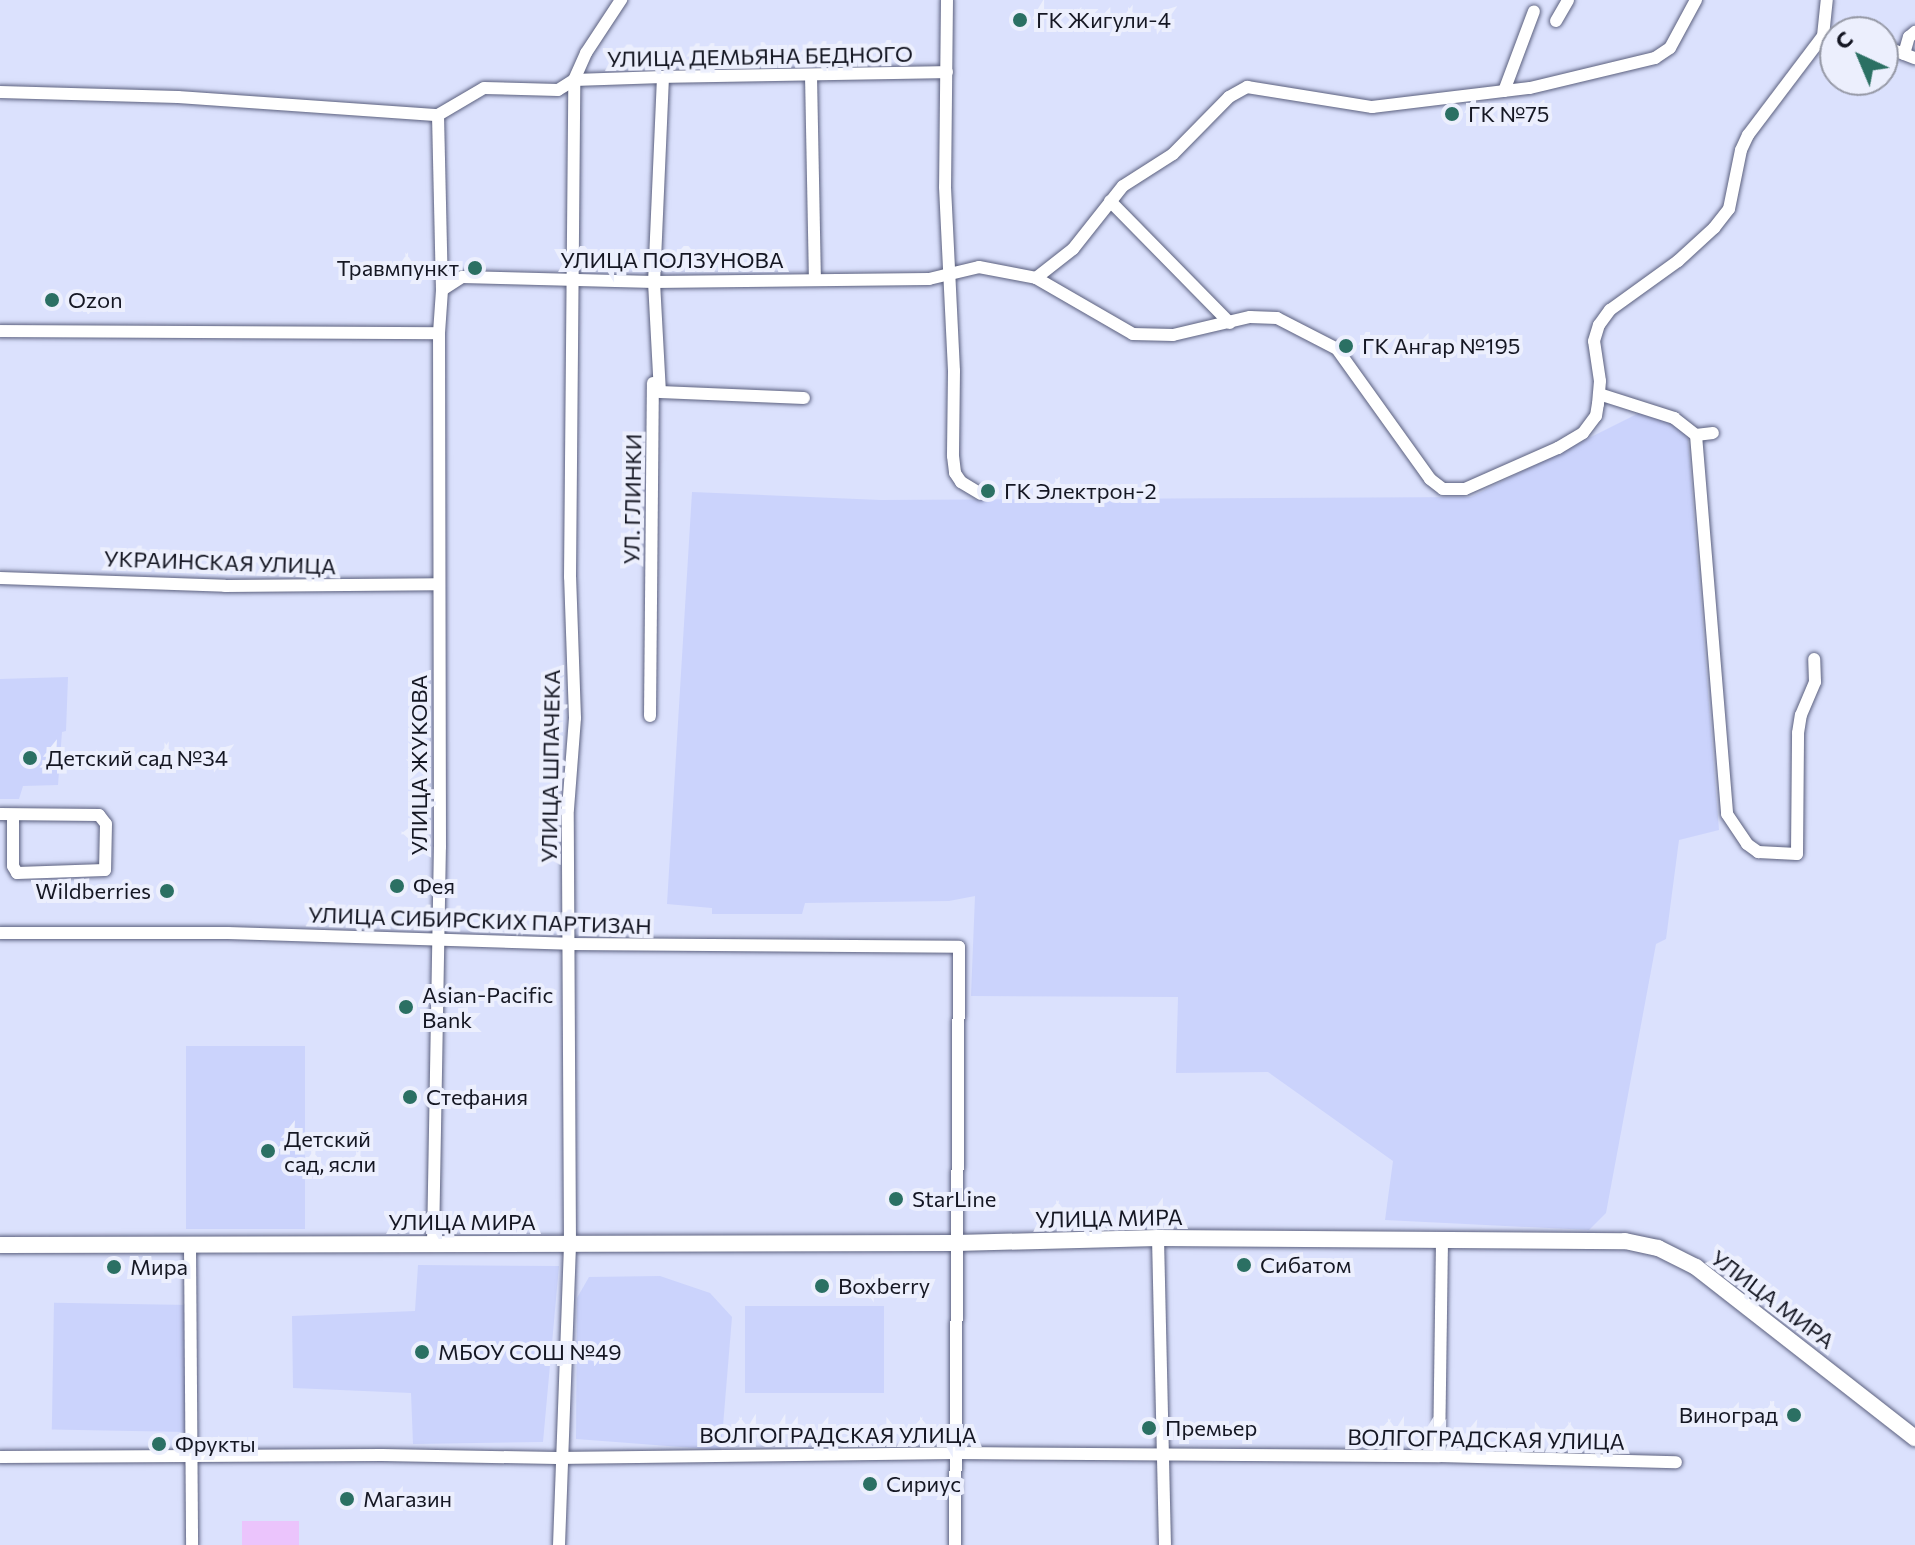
<!DOCTYPE html>
<meta charset="utf-8">
<style>
body{margin:0}
#map{position:relative;width:1915px;height:1545px;overflow:hidden;background:#dbe1fd;font-family:Commissioner,sans-serif}
div>[style]{position:absolute}
[style*='--x']{left:calc(var(--x)*1px);top:calc(var(--y)*1px);width:calc(var(--w)*1px);rotate:calc(var(--a)*1deg)}
.built>*{inset:0;background:#cbd3fc;transform-origin:0 0}
.green>*{inset:0;background:#ebc4fc;transform-origin:0 0}
.roads{filter:drop-shadow(0 0 2px #5b607e) drop-shadow(0 0 2px #5b607e)}
.minor>*{height:12px;margin:-6px;padding:0 6px;transform-origin:6px;border-radius:6px;background:#fff}
.major>*{height:16px;margin:-8px;padding:0 8px;transform-origin:8px;border-radius:8px;background:#fff}
.dots>*{width:22px;height:22px;translate:-50% -50%;box-sizing:border-box;border:4px solid #eceffd;border-radius:50%}
span{translate:-50% -50%;white-space:nowrap;text-align:center;line-height:1.15;-webkit-text-stroke:8px #eceffd;paint-order:stroke}
.poi-label{font-size:22px;color:#151723}
.left{translate:0 -50%;text-align:left}
.right{translate:-100% -50%;text-align:right}
.street-label{font-size:22px;color:#151723}
.north{position:absolute;left:1819px;top:16px;width:80px;height:80px;box-sizing:border-box;background:#eceffd;border:2px solid #9699a6;border-radius:50%;rotate:316deg;font-size:22px;font-weight:700;line-height:32px;text-align:center;color:#151723}
.north::after{content:'';display:block;margin:auto;width:28px;height:36px;background:#2b7063;clip-path:polygon(50% 0,100% 100%,50% 72%,0 100%)}
</style>
<div id="map">
<div class="built">
<i style="clip-path:polygon(1641px 412px,1687px 429px,1719px 830px,1679px 840px,1666px 939px,1656px 944px,1606px 1213px,1589px 1230px,1385px 1220px,1393px 1161px,1268px 1072px,1176px 1073px,1178px 997px,971px 996px,975px 896px,949px 901px,805px 903px,802px 914px,712px 914px,712px 908px,667px 904px,692px 492px,881px 500px,1471px 497px)"></i>
<i style="clip-path:polygon(68px 677px,66px 731px,62px 732px,58px 785px,23px 786px,19px 799px,0 799px,0 679px)"></i>
<i style="left:186px;top:1046px;width:119px;height:183px"></i>
<i style="clip-path:polygon(418px 1265px,559px 1266px,543px 1442px,413px 1444px,411px 1393px,293px 1388px,292px 1316px,415px 1311px)"></i>
<i style="clip-path:polygon(660px 1276px,710px 1293px,732px 1317px,721px 1450px,576px 1439px,577px 1298px,589px 1277px)"></i>
<i style="left:190px;top:1305px;width:127px;height:136px;rotate:91deg"></i>
<i style="left:745px;top:1306px;width:139px;height:87px"></i>
</div>
<div class="green">
<i style="left:242px;top:1521px;width:57px;height:24px"></i>
</div>
<div class="roads">
<div class="minor">
<i style="--x:947;--y:0;--w:187;--a:90.6"></i>
<i style="--x:945;--y:187;--w:184;--a:87.2"></i>
<i style="--x:954;--y:371;--w:85;--a:90.7"></i>
<i style="--x:953;--y:456;--w:17;--a:83"></i>
<i style="--x:955;--y:473;--w:11;--a:56"></i>
<i style="--x:961;--y:482;--w:23;--a:31"></i>
<i style="--x:1556;--y:21;--w:24;--a:-60"></i>
<i style="--x:1823;--y:36;--w:36;--a:-84"></i>
<i style="--x:1883;--y:46;--w:34;--a:21"></i>
<i style="--x:1904;--y:54;--w:18;--a:-74"></i>
<i style="--x:1909;--y:37;--w:8;--a:-40"></i>
<i style="--x:811;--y:75;--w:205;--a:88.9"></i>
<i style="--x:663;--y:77;--w:205;--a:92.5"></i>
<i style="--x:654;--y:282;--w:110;--a:86.9"></i>
<i style="--x:660;--y:392;--w:144;--a:2.4"></i>
<i style="--x:1504;--y:91;--w:85;--a:-69.4"></i>
<i style="--x:0;--y:92;--w:178;--a:1.6"></i>
<i style="--x:178;--y:97;--w:261;--a:4"></i>
<i style="--x:438;--y:115;--w:53;--a:-30.4"></i>
<i style="--x:484;--y:88;--w:74;--a:1.5"></i>
<i style="--x:558;--y:90;--w:19;--a:-32"></i>
<i style="--x:574;--y:80;--w:89;--a:-1.9"></i>
<i style="--x:663;--y:77;--w:284;--a:-1"></i>
<i style="--x:438;--y:115;--w:175;--a:88.7"></i>
<i style="--x:1110;--y:201;--w:171;--a:45.5"></i>
<i style="--x:1036;--y:278;--w:47;--a:-38.1"></i>
<i style="--x:1073;--y:249;--w:80;--a:-51.6"></i>
<i style="--x:1123;--y:186;--w:59;--a:-32.6"></i>
<i style="--x:1173;--y:154;--w:80;--a:-45.5"></i>
<i style="--x:1229;--y:97;--w:21;--a:-29"></i>
<i style="--x:1247;--y:87;--w:127;--a:9.1"></i>
<i style="--x:1372;--y:107;--w:159;--a:-6.9"></i>
<i style="--x:1530;--y:88;--w:129;--a:-13.5"></i>
<i style="--x:1655;--y:58;--w:18;--a:-34"></i>
<i style="--x:1670;--y:48;--w:55;--a:-61.6"></i>
<i style="--x:0;--y:331;--w:439;--a:0.3"></i>
<i style="--x:1599;--y:394;--w:79;--a:17.7"></i>
<i style="--x:1674;--y:418;--w:28;--a:38"></i>
<i style="--x:1696;--y:435;--w:380;--a:85.3"></i>
<i style="--x:1727;--y:814;--w:36;--a:56"></i>
<i style="--x:1747;--y:844;--w:14;--a:36"></i>
<i style="--x:1758;--y:852;--w:39;--a:3"></i>
<i style="--x:1797;--y:854;--w:121;--a:-89.5"></i>
<i style="--x:1798;--y:733;--w:18;--a:-81"></i>
<i style="--x:1801;--y:715;--w:36;--a:-67"></i>
<i style="--x:1815;--y:682;--w:23;--a:-92"></i>
<i style="--x:1696;--y:435;--w:17;--a:-7"></i>
<i style="--x:0;--y:578;--w:225;--a:2"></i>
<i style="--x:225;--y:586;--w:213;--a:-0.5"></i>
<i style="--x:650;--y:716;--w:333;--a:-89.5"></i>
<i style="--x:0;--y:814;--w:99;--a:0.6"></i>
<i style="--x:99;--y:815;--w:11;--a:52"></i>
<i style="--x:106;--y:824;--w:46;--a:91.2"></i>
<i style="--x:105;--y:870;--w:88;--a:178"></i>
<i style="--x:17;--y:873;--w:8;--a:-120"></i>
<i style="--x:13;--y:866;--w:51;--a:-90"></i>
<i style="--x:0;--y:933;--w:228;--a:0"></i>
<i style="--x:228;--y:933;--w:341;--a:1.8"></i>
<i style="--x:569;--y:944;--w:390;--a:0.4"></i>
<i style="--x:959;--y:947;--w:598;--a:90.38"></i>
<i style="--x:1158;--y:1238;--w:307;--a:88.7"></i>
<i style="--x:433;--y:1244;--w:397;--a:-89"></i>
<i style="--x:440;--y:847;--w:514;--a:-90.11"></i>
<i style="--x:439;--y:333;--w:43;--a:-86"></i>
<i style="--x:442;--y:290;--w:24;--a:-33"></i>
<i style="--x:462;--y:277;--w:192;--a:1.5"></i>
<i style="--x:654;--y:282;--w:275;--a:-0.6"></i>
<i style="--x:929;--y:279;--w:51;--a:-13.5"></i>
<i style="--x:979;--y:267;--w:58;--a:10.9"></i>
<i style="--x:1036;--y:278;--w:112;--a:30"></i>
<i style="--x:1133;--y:334;--w:40;--a:1.4"></i>
<i style="--x:1173;--y:335;--w:79;--a:-13.2"></i>
<i style="--x:1250;--y:317;--w:27;--a:2"></i>
<i style="--x:1277;--y:318;--w:68;--a:27.3"></i>
<i style="--x:1337;--y:349;--w:160;--a:54.4"></i>
<i style="--x:1430;--y:479;--w:16;--a:38"></i>
<i style="--x:1443;--y:489;--w:22;--a:0"></i>
<i style="--x:1465;--y:489;--w:102;--a:-23.8"></i>
<i style="--x:1558;--y:448;--w:29;--a:-31"></i>
<i style="--x:1583;--y:433;--w:21;--a:-53"></i>
<i style="--x:1596;--y:416;--w:12;--a:-81"></i>
<i style="--x:1598;--y:404;--w:23;--a:-85"></i>
<i style="--x:1600;--y:381;--w:40;--a:-98.5"></i>
<i style="--x:1594;--y:341;--w:17;--a:-73"></i>
<i style="--x:1599;--y:325;--w:19;--a:-54"></i>
<i style="--x:1610;--y:310;--w:84;--a:-35.8"></i>
<i style="--x:1678;--y:261;--w:49;--a:-42.5"></i>
<i style="--x:1714;--y:228;--w:24;--a:-52"></i>
<i style="--x:1729;--y:209;--w:60;--a:-78.5"></i>
<i style="--x:1741;--y:150;--w:17;--a:-65"></i>
<i style="--x:1748;--y:135;--w:124;--a:-52.9"></i>
<i style="--x:190;--y:1245;--w:300;--a:89.6"></i>
<i style="--x:1439;--y:1456;--w:217;--a:-89.2"></i>
<i style="--x:0;--y:1457;--w:382;--a:-0.3"></i>
<i style="--x:382;--y:1455;--w:175;--a:1"></i>
<i style="--x:557;--y:1458;--w:399;--a:-0.7"></i>
<i style="--x:956;--y:1453;--w:483;--a:0.4"></i>
<i style="--x:1439;--y:1456;--w:237;--a:1.5"></i>
<i style="--x:559;--y:1545;--w:301;--a:-87.9"></i>
<i style="--x:570;--y:1244;--w:435;--a:-90.3"></i>
<i style="--x:568;--y:809;--w:91;--a:-85.6"></i>
<i style="--x:575;--y:718;--w:141;--a:-92"></i>
<i style="--x:570;--y:577;--w:497;--a:-89.5"></i>
<i style="--x:574;--y:80;--w:30;--a:-66"></i>
<i style="--x:586;--y:53;--w:64;--a:-56.6"></i>
</div>
<div class="major">
<i style="--x:0;--y:1245;--w:956;--a:-0.12"></i>
<i style="--x:956;--y:1243;--w:202;--a:-1.4"></i>
<i style="--x:1158;--y:1238;--w:467;--a:0.4"></i>
<i style="--x:1625;--y:1241;--w:34;--a:12"></i>
<i style="--x:1658;--y:1248;--w:42;--a:26.6"></i>
<i style="--x:1696;--y:1267;--w:278;--a:38"></i>
</div>
</div>
<div class="dots">
<i style="left:1020px;top:20px;background:#2b7063"></i>
<i style="left:1452px;top:114px;background:#2b7063"></i>
<i style="left:475px;top:268px;background:#2b7063"></i>
<i style="left:52px;top:300px;background:#2b7063"></i>
<i style="left:1346px;top:346px;background:#2b7063"></i>
<i style="left:988px;top:491px;background:#2b7063"></i>
<i style="left:30px;top:758px;background:#2b7063"></i>
<i style="left:397px;top:886px;background:#2b7063"></i>
<i style="left:167px;top:891px;background:#2b7063"></i>
<i style="left:406px;top:1007px;background:#2b7063"></i>
<i style="left:410px;top:1097px;background:#2b7063"></i>
<i style="left:268px;top:1151px;background:#2b7063"></i>
<i style="left:896px;top:1199px;background:#2b7063"></i>
<i style="left:1244px;top:1265px;background:#2b7063"></i>
<i style="left:114px;top:1267px;background:#2b7063"></i>
<i style="left:822px;top:1286px;background:#2b7063"></i>
<i style="left:422px;top:1352px;background:#2b7063"></i>
<i style="left:1794px;top:1415px;background:#2b7063"></i>
<i style="left:1149px;top:1428px;background:#2b7063"></i>
<i style="left:159px;top:1444px;background:#2b7063"></i>
<i style="left:870px;top:1484px;background:#2b7063"></i>
<i style="left:347px;top:1499px;background:#2b7063"></i>
</div>
<div class="poi-label">
<span class="left" style="left:1036px;top:20px">ГК Жигули-4</span>
<span class="left" style="left:1468px;top:114px">ГК №75</span>
<span class="right" style="left:459px;top:268px">Травмпункт</span>
<span class="left" style="left:68px;top:300px">Ozon</span>
<span class="left" style="left:1362px;top:346px">ГК Ангар №195</span>
<span class="left" style="left:1004px;top:491px">ГК Электрон-2</span>
<span class="left" style="left:46px;top:758px">Детский сад №34</span>
<span class="left" style="left:413px;top:886px">Фея</span>
<span class="right" style="left:151px;top:891px">Wildberries</span>
<span class="left" style="left:422px;top:1007px">Asian-Pacific<br>Bank</span>
<span class="left" style="left:426px;top:1097px">Стефания</span>
<span class="left" style="left:284px;top:1151px">Детский<br>сад, ясли</span>
<span class="left" style="left:912px;top:1199px">StarLine</span>
<span class="left" style="left:1260px;top:1265px">Сибатом</span>
<span class="left" style="left:130px;top:1267px">Мира</span>
<span class="left" style="left:838px;top:1286px">Boxberry</span>
<span class="left" style="left:438px;top:1352px">МБОУ СОШ №49</span>
<span class="right" style="left:1778px;top:1415px">Виноград</span>
<span class="left" style="left:1165px;top:1428px">Премьер</span>
<span class="left" style="left:175px;top:1444px">Фрукты</span>
<span class="left" style="left:886px;top:1484px">Сириус</span>
<span class="left" style="left:363px;top:1499px">Магазин</span>
</div>
<div class="street-label">
<span style="left:760px;top:56px;rotate:-1deg">УЛИЦА ДЕМЬЯНА БЕДНОГО</span>
<span style="left:672px;top:260px">УЛИЦА ПОЛЗУНОВА</span>
<span style="left:632px;top:499px;rotate:-89deg">УЛ. ГЛИНКИ</span>
<span style="left:220px;top:562px;rotate:2deg">УКРАИНСКАЯ УЛИЦА</span>
<span style="left:419px;top:765px;rotate:-90deg">УЛИЦА ЖУКОВА</span>
<span style="left:550px;top:766px;rotate:-89deg">УЛИЦА ШПАЧЕКА</span>
<span style="left:480px;top:920px;rotate:2deg">УЛИЦА СИБИРСКИХ ПАРТИЗАН</span>
<span style="left:1109px;top:1218px;rotate:-1deg">УЛИЦА МИРА</span>
<span style="left:462px;top:1222px">УЛИЦА МИРА</span>
<span style="left:1773px;top:1299px;rotate:37deg">УЛИЦА МИРА</span>
<span style="left:838px;top:1435px">ВОЛГОГРАДСКАЯ УЛИЦА</span>
<span style="left:1486px;top:1439px;rotate:1deg">ВОЛГОГРАДСКАЯ УЛИЦА</span>
</div>
<div class="north">С</div>
</div>
